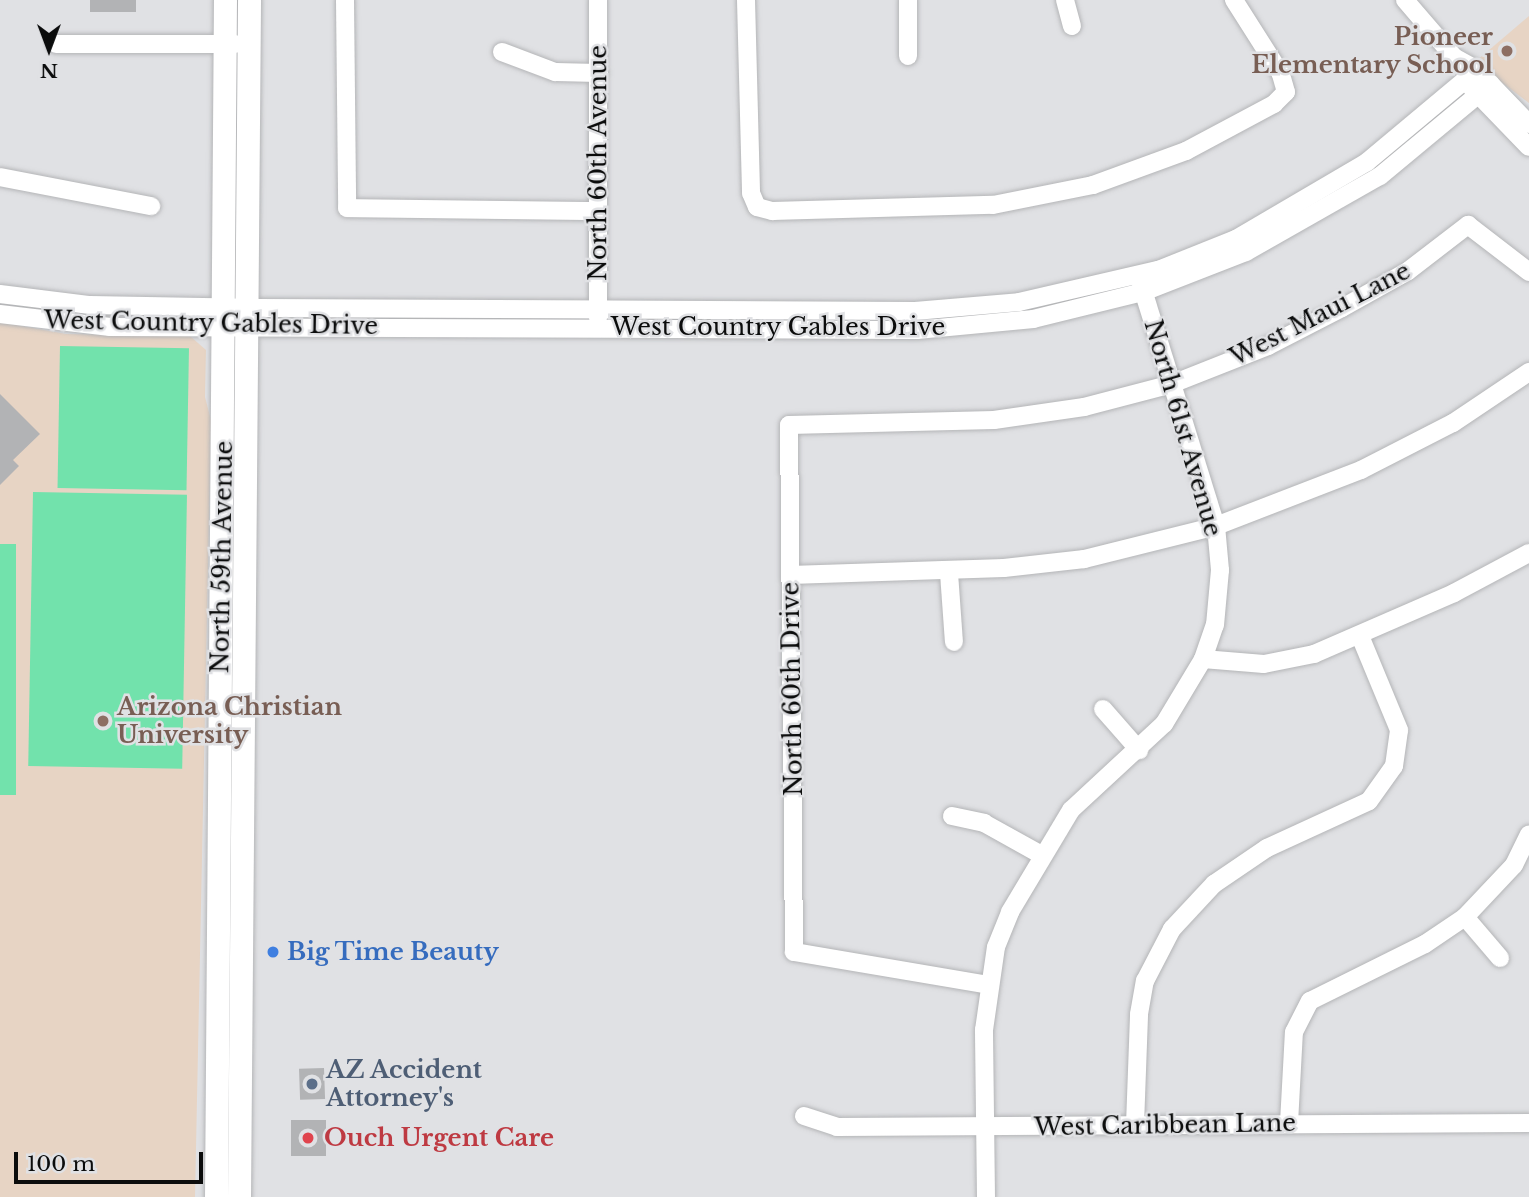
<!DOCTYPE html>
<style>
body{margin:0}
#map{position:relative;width:1529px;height:1197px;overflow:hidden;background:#e0e1e4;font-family:"Libre Baskerville",serif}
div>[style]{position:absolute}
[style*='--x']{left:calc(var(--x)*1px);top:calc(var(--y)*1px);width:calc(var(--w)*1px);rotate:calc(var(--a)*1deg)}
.education>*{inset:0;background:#e7d4c4}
.green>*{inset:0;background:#72e2ac;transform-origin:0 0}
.building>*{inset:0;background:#b2b3b5;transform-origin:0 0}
.roads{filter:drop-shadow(0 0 2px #b4b5b7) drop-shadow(0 0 2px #b4b5b7)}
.minor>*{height:18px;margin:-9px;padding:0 9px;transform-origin:9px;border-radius:9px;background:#fff}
.major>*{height:23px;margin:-11.5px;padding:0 11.5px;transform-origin:11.5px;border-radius:11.5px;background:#fff}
.dots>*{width:19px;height:19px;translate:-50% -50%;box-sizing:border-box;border:4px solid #e0e1e4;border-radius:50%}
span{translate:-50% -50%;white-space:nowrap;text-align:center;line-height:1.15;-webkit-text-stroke:5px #e0e1e4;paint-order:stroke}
.education-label{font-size:24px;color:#785e54;font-weight:700}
.right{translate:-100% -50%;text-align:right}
.left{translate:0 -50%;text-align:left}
.street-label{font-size:24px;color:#0b0c0c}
.shop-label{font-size:24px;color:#366cbe;font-weight:700}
.service-label{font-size:24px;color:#4e5e75;font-weight:700}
.health-label{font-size:24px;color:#be3a42;font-weight:700}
.north{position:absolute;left:14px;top:14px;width:70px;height:70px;-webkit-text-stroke:5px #e0e1e4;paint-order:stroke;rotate:180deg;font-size:19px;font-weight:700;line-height:28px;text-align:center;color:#0b0c0c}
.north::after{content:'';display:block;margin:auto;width:24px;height:32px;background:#0b0c0c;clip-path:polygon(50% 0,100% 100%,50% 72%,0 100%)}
.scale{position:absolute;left:14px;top:1152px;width:189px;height:32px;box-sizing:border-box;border:4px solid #0b0c0c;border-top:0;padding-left:9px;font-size:21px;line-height:24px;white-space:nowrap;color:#0b0c0c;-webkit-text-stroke:5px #e0e1e4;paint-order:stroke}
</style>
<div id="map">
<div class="education">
<i style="clip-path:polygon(1529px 16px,1529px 103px,1475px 62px)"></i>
<i style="clip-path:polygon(0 322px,66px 334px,190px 336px,206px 350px,205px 397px,211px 420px,195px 1197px,0 1197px)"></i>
</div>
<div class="green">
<i style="left:60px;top:346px;width:129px;height:142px;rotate:1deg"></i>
<i style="left:33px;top:492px;width:154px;height:274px;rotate:1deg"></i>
<i style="left:0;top:544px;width:16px;height:251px"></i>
</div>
<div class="building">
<i style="left:90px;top:0;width:46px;height:12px"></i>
<i style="clip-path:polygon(0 394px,40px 434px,13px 460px,19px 466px,0 485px)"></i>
<i style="left:324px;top:1068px;width:31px;height:25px;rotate:88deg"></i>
<i style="left:291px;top:1120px;width:35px;height:36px"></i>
</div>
<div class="roads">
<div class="minor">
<i style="--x:345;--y:0;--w:208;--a:89.4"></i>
<i style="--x:347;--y:208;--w:251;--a:0.7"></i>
<i style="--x:746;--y:0;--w:193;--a:88.5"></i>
<i style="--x:751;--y:193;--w:15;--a:67"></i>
<i style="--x:757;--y:207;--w:16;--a:15"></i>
<i style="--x:772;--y:211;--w:221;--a:-1.6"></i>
<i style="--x:993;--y:205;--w:102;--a:-11.3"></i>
<i style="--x:1093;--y:185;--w:99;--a:-20.1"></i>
<i style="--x:1186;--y:151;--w:100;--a:-28.1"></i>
<i style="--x:1274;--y:104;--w:17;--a:-45"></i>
<i style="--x:1286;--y:92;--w:19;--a:-106"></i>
<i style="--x:1281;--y:74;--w:88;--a:-122.4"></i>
<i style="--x:1065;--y:0;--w:27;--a:75"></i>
<i style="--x:1405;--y:0;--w:75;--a:49.3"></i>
<i style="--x:1454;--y:57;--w:26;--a:29"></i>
<i style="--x:1477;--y:70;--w:75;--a:46.1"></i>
<i style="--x:56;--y:44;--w:179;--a:0"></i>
<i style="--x:502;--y:52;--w:57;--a:20.7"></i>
<i style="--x:555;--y:72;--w:44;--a:1.3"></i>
<i style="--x:908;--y:56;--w:56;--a:-90"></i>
<i style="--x:1471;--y:87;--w:83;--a:46"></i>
<i style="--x:0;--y:177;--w:154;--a:10.9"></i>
<i style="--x:0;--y:294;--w:91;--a:7"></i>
<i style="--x:90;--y:305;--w:169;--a:1"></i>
<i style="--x:259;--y:308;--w:656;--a:0.26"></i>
<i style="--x:915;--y:311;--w:104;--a:-4.9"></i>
<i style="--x:1019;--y:302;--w:143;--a:-13"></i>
<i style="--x:1158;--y:270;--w:84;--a:-21.7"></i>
<i style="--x:1236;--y:239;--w:152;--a:-30.4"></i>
<i style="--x:1367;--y:162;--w:143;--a:-39.9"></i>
<i style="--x:0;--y:314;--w:111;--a:6.7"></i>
<i style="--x:110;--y:327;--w:807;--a:0.21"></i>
<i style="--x:917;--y:330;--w:117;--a:-5.4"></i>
<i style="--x:1033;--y:319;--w:113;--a:-13.8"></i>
<i style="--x:1143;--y:292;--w:110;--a:-21.2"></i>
<i style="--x:1246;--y:252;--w:154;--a:-29.6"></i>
<i style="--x:1380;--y:176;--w:144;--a:-39.7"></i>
<i style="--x:598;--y:318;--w:318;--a:-90"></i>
<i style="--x:949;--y:573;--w:69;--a:85.9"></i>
<i style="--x:790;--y:575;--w:214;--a:-1.9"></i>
<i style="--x:1004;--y:568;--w:81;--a:-6.4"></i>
<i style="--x:1084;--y:559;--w:136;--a:-14"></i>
<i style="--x:1216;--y:526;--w:155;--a:-21.1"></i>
<i style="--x:1361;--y:470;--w:103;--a:-27.1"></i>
<i style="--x:1453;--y:423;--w:92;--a:-33.9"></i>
<i style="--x:1203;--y:659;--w:61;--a:4.7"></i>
<i style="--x:1264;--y:664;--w:51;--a:-11.3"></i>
<i style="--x:1314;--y:654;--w:153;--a:-23.5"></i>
<i style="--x:1454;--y:593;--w:85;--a:-28.1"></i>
<i style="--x:1103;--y:709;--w:55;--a:48.7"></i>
<i style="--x:952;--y:816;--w:33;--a:12"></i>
<i style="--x:984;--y:823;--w:64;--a:29"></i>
<i style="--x:1465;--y:917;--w:54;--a:49.5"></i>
<i style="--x:989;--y:985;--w:198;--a:-170.4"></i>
<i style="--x:794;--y:952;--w:527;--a:-90.54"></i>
<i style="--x:789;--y:425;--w:205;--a:-1.4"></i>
<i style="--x:994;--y:420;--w:91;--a:-8.2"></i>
<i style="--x:1084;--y:407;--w:91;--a:-14.6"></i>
<i style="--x:1172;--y:384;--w:103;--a:-21.6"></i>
<i style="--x:1268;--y:346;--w:83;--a:-27.2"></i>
<i style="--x:1342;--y:308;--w:76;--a:-29.3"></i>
<i style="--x:1408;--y:271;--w:76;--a:-37.5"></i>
<i style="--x:1468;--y:225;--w:77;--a:37.6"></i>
<i style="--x:804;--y:1116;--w:35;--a:18"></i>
<i style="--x:837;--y:1127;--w:692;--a:-0.33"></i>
<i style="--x:1289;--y:1123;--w:91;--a:-86.9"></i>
<i style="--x:1294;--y:1032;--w:35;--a:-63"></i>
<i style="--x:1310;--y:1001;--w:128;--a:-26.4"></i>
<i style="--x:1425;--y:944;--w:48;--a:-34"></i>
<i style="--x:1465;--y:917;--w:71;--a:-46.7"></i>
<i style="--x:1514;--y:865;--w:34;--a:-64"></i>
<i style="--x:1135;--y:1125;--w:111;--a:-87.9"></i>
<i style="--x:1139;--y:1014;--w:34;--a:-80"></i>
<i style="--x:1145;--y:981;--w:59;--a:-62.6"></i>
<i style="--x:1172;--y:929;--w:62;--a:-47"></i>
<i style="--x:1214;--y:884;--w:64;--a:-34.2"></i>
<i style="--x:1267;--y:848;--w:112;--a:-24.7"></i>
<i style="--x:1369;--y:801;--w:43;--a:-54.5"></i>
<i style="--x:1394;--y:766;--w:36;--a:-82"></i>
<i style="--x:1399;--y:730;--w:102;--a:-112.5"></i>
<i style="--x:986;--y:1197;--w:167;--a:-90.7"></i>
<i style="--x:984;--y:1030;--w:84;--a:-81.8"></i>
<i style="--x:996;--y:947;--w:38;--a:-68"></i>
<i style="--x:1010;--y:912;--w:119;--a:-59.1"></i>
<i style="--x:1071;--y:810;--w:127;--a:-42.8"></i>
<i style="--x:1164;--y:724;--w:76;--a:-59"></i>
<i style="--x:1203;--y:659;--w:36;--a:-71"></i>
<i style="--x:1215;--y:625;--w:55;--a:-84.8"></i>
<i style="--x:1220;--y:570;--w:44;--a:-95.2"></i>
<i style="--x:1216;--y:526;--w:254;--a:-107.2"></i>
</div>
<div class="major">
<i style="--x:216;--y:1197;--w:1197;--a:-89.57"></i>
<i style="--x:239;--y:1197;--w:1197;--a:-89.52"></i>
</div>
</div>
<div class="dots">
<i style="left:1507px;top:51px;background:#8d6e63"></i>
<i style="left:103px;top:721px;background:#8d6e63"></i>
<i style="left:273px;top:952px;background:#3f7fe0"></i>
<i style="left:312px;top:1084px;background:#5c6f8a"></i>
<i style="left:308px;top:1138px;background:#e0444e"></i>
</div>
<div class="education-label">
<span class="right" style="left:1493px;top:51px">Pioneer<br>Elementary School</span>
<span class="left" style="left:117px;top:721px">Arizona Christian<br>University</span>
</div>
<div class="street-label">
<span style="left:598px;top:163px;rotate:-90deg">North 60th Avenue</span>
<span style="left:1320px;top:314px;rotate:-27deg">West Maui Lane</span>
<span style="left:211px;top:323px;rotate:1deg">West Country Gables Drive</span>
<span style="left:778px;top:327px">West Country Gables Drive</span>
<span style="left:1183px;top:428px;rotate:74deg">North 61st Avenue</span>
<span style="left:222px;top:557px;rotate:-89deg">North 59th Avenue</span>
<span style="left:792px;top:689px;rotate:-91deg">North 60th Drive</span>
<span style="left:1165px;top:1125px;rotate:-1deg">West Caribbean Lane</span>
</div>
<div class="shop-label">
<span class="left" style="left:287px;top:952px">Big Time Beauty</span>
</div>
<div class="service-label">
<span class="left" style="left:326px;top:1084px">AZ Accident<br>Attorney's</span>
</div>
<div class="health-label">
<span class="left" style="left:324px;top:1138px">Ouch Urgent Care</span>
</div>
<div class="north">N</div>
<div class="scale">100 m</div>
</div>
